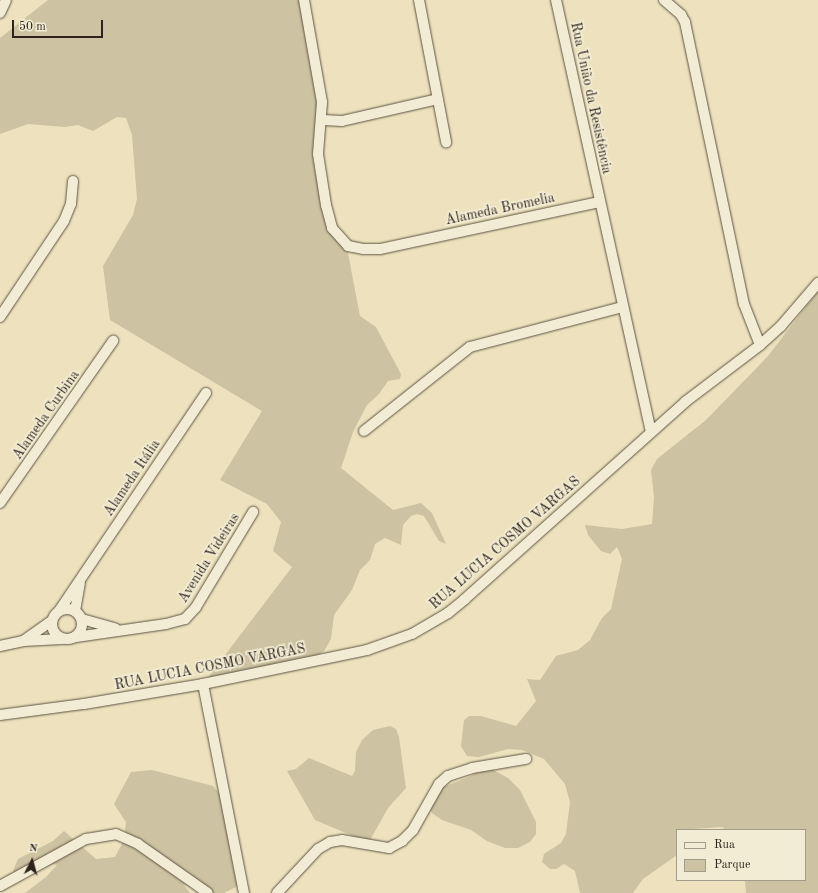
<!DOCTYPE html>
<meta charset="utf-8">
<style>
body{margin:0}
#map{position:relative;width:818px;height:893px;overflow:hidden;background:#ede2bd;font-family:"Old Standard TT",serif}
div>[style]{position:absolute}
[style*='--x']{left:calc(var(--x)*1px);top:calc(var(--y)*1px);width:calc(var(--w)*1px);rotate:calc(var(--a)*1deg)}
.green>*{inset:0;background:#cdc2a1}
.roads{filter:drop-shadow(0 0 1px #5e5343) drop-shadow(0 0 1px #5e5343)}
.minor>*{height:10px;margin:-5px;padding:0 5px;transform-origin:5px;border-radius:5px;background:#f3ecd4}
.minor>.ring{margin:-5px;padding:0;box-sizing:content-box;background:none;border:10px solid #f3ecd4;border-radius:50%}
span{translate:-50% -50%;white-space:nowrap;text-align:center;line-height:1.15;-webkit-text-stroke:3.5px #f3ecd4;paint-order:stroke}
.street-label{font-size:14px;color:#2e231a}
.legend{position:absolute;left:676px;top:829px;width:130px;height:52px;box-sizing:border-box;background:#f3ecd4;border:1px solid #a49c8a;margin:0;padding:5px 7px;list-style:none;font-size:12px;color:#2e231a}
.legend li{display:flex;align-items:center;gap:8px;height:20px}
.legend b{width:20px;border:1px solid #a49c8a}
.north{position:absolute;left:12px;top:841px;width:40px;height:40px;-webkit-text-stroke:3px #f3ecd4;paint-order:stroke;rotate:6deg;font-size:11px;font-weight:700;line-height:16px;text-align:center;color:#2e231a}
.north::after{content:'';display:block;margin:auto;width:14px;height:18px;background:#2e231a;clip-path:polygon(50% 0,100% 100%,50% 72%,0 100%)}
.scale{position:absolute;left:12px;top:20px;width:91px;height:18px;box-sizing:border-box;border:2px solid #2e231a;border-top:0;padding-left:5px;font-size:12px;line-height:14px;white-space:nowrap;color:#2e231a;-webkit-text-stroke:3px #f3ecd4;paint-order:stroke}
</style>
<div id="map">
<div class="green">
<i style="clip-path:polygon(48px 0,302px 0,322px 120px,318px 144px,332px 228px,346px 243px,360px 316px,376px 327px,401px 374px,400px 379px,388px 381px,379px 394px,367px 405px,353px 432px,341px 468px,393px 510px,421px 503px,432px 513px,446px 544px,439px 541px,424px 516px,417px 514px,411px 516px,403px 525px,401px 545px,385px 538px,375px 544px,370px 560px,360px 570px,352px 590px,334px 615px,331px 639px,324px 651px,313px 658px,203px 684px,292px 567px,273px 551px,281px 522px,267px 504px,220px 480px,262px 411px,110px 320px,103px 266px,133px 215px,137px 199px,132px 135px,126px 118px,117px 117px,93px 131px,78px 125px,65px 127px,28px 124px,0 134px,0 38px)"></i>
<i style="clip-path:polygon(818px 291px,818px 893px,746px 893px,745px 880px,805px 880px,805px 830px,726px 830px,722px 827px,677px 830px,677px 855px,643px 879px,633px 893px,580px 893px,575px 871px,564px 864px,556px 869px,550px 869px,542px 862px,544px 854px,561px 843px,566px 834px,570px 802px,565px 784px,544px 759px,522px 750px,508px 749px,479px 757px,467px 756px,461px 746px,464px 720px,469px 716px,481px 716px,516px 726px,536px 701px,527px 679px,540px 680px,556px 656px,578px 650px,590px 640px,602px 618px,611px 609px,622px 559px,617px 547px,610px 554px,601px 551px,588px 535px,585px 525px,622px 529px,652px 524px,654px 497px,651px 470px,657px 459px,706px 420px,768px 356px)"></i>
<i style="clip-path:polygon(390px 726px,396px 729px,399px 737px,406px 788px,388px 808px,369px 842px,361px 846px,353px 836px,315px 820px,287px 771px,296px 769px,309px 758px,352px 776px,355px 771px,356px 752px,362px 740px,373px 730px)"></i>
<i style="clip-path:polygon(486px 766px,508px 778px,520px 790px,536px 822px,536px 834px,530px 842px,518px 848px,505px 848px,487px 841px,471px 830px,442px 820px,432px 813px,429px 806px,436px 790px,471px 776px)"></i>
<i style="clip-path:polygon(152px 770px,213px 786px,221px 795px,242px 871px,236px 887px,224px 893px,203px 893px,183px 884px,190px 893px,25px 893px,46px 877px,57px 865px,53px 864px,26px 874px,16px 874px,13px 871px,18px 859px,53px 841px,64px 831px,96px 859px,115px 857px,124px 840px,126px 822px,114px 804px,131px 772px)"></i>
</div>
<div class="roads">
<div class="minor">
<i style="--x:304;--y:0;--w:104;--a:80"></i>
<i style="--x:322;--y:102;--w:52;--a:94.4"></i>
<i style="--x:318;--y:154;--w:52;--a:81.1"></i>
<i style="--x:326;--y:205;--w:24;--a:75"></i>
<i style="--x:332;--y:228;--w:24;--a:48"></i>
<i style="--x:348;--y:246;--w:15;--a:11"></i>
<i style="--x:363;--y:249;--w:17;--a:0"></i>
<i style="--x:380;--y:249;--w:224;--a:-12.1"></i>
<i style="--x:419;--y:0;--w:145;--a:79.2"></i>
<i style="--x:556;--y:0;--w:442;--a:77.6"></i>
<i style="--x:664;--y:0;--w:23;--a:41"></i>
<i style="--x:681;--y:15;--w:8;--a:60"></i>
<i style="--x:685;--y:22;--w:288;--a:78.2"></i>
<i style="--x:744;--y:304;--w:44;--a:68.7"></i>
<i style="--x:0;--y:13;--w:14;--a:-65"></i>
<i style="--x:323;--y:120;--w:19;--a:3"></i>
<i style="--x:342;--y:121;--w:98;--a:-12.9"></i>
<i style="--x:0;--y:317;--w:115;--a:-56.3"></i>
<i style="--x:64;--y:221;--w:18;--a:-68"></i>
<i style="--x:71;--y:204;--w:23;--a:-85"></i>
<i style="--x:364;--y:431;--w:135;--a:-38.4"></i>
<i style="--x:470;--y:347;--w:158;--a:-14.7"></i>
<i style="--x:0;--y:503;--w:198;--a:-55.1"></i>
<i class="ring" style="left:52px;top:609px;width:20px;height:20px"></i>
<i style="--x:59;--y:611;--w:263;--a:-56"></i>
<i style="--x:75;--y:611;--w:28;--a:-80"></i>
<i style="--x:82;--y:619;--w:35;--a:16"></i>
<i style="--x:76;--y:637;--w:91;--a:-8.2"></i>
<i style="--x:166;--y:624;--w:20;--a:-15"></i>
<i style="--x:185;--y:619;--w:16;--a:-47"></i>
<i style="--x:196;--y:607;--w:111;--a:-59"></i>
<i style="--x:23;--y:641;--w:35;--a:-35"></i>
<i style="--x:0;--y:646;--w:24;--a:-12"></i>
<i style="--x:23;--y:641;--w:39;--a:-3"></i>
<i style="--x:203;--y:684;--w:213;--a:78.9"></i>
<i style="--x:0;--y:715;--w:85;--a:-7.5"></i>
<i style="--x:84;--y:704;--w:121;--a:-9.5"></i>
<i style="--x:203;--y:684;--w:167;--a:-11.7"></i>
<i style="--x:367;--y:650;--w:48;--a:-19.6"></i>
<i style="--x:412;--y:634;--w:42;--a:-30.3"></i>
<i style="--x:448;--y:613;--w:22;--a:-39"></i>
<i style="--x:465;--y:599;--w:295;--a:-41.8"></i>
<i style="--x:685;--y:402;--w:94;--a:-37.2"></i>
<i style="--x:760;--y:345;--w:28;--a:-42"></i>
<i style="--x:781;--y:326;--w:57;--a:-49.3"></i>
<i style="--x:0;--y:886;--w:98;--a:-28.7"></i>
<i style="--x:86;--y:839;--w:30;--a:-9"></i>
<i style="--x:116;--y:834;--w:24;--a:24"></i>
<i style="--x:138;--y:844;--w:85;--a:35"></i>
<i style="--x:277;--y:893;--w:60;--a:-47"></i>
<i style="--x:318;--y:849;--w:14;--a:-30"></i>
<i style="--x:330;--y:842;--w:12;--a:-9"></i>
<i style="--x:342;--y:840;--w:48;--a:9.7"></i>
<i style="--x:389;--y:848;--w:15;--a:-28"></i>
<i style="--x:402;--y:841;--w:16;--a:-45"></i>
<i style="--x:413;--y:830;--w:53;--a:-60.5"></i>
<i style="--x:439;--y:784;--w:12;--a:-42"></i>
<i style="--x:448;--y:776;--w:25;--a:-18"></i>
<i style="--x:472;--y:768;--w:55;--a:-9.5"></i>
</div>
</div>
<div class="street-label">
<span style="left:591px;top:98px;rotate:78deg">Rua União da Resistência</span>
<span style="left:500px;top:209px;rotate:-12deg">Alameda Bromelia</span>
<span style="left:46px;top:415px;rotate:-55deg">Alameda Curbina</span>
<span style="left:132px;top:478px;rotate:-56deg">Alameda Itália</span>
<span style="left:505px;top:543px;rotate:-41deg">RUA LUCIA COSMO VARGAS</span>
<span style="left:209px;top:558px;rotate:-58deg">Avenida Videiras</span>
<span style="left:210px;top:667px;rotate:-11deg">RUA LUCIA COSMO VARGAS</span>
</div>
<ul class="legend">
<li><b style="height:5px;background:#f3ecd4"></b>Rua</li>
<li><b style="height:11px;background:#cdc2a1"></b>Parque</li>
</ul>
<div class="north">N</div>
<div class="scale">50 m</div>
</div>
